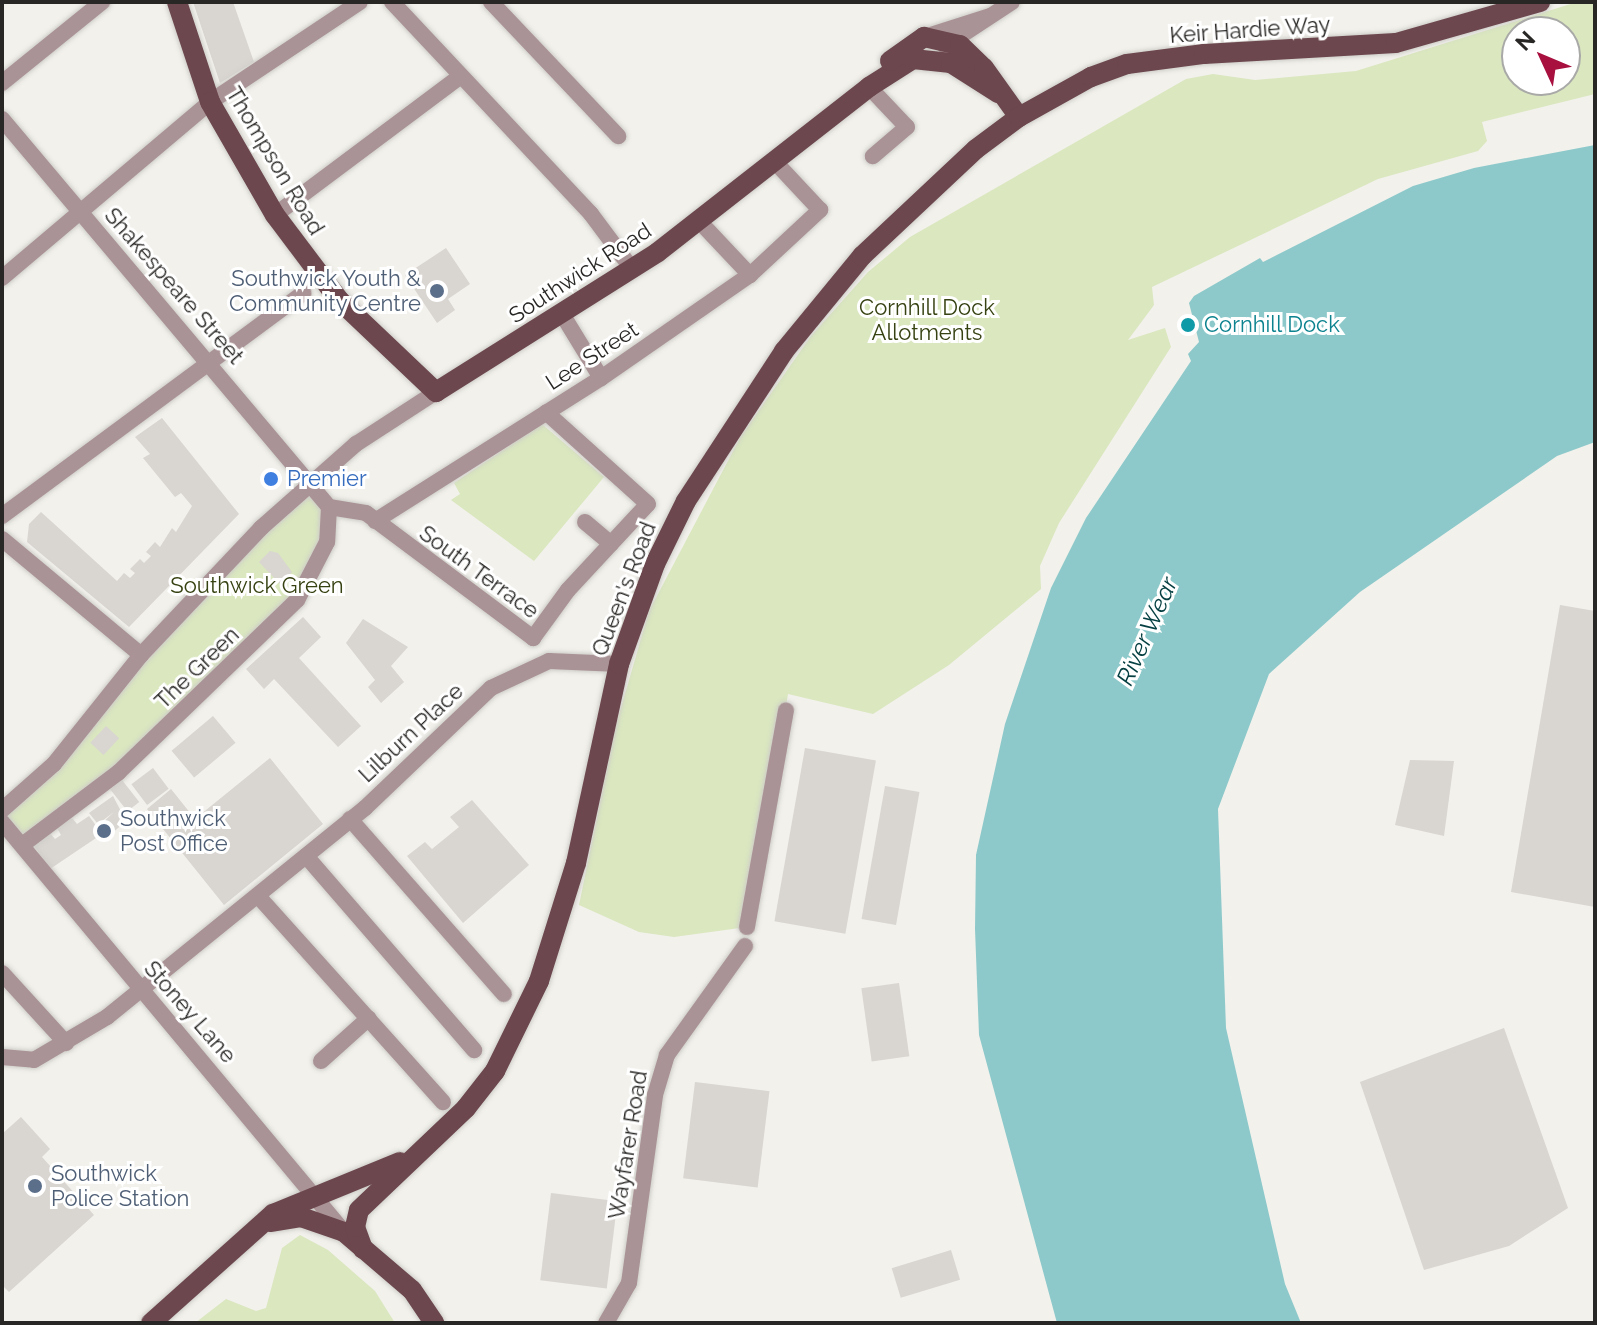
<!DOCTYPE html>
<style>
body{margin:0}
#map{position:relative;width:1597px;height:1325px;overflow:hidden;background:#f2f1ec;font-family:Raleway,sans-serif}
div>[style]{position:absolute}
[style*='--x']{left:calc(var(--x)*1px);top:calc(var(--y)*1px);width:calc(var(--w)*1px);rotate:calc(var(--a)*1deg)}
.green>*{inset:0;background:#dae7bf}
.water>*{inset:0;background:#8dc9ca}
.building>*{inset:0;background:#d9d5d1;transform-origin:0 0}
.roads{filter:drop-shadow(0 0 2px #cecdc8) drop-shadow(0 0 2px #cecdc8)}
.minor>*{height:16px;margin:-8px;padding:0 8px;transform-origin:8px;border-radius:8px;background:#aa9396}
.major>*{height:20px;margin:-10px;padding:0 10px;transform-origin:10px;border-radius:10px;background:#6c474d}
.dots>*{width:22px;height:22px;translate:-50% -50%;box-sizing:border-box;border:4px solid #fff;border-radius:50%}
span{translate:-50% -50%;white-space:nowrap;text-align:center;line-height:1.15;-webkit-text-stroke:6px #fff;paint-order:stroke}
.street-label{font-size:22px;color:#282725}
.service-label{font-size:22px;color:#4e5e75}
.right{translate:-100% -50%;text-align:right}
.left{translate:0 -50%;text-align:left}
.park-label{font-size:22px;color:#364211}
.culture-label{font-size:22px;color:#0d838f}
.shop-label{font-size:22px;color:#366cbe}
.water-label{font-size:24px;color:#064042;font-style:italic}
.frame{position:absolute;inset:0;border:4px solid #282725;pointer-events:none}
.north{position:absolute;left:1501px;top:16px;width:80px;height:80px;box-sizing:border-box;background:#fff;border:2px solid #a9a9a8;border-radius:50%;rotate:314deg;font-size:22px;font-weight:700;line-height:32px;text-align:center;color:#282725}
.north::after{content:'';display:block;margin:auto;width:28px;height:36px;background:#a7103f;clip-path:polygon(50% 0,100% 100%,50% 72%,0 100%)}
</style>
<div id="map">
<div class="green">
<i style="clip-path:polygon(evenodd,1577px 2px,1595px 2px,1595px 94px,1482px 122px,1487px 141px,1478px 151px,1378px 179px,1152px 287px,1154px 305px,1128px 340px,1165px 328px,1171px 347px,1059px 523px,1040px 566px,1041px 589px,949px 665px,873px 714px,788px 694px,747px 927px,674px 937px,639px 932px,579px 905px,616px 725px,649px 611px,741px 436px,811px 336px,868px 272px,910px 237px,1186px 79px,1213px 74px,1255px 80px,1356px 71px,1577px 2px,1517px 32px,1565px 32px,1565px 80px,1517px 80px,1517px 32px)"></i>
<i style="clip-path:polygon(542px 424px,604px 477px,534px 561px,451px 500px,460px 494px,454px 483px)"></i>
<i style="clip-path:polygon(311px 483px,329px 507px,316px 569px,221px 678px,22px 845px,2px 810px)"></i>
<i style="clip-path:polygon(300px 1235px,328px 1250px,375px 1291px,395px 1323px,195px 1323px,226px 1299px,256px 1311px,266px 1308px,282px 1248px)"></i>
</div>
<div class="water">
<i style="clip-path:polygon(1595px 145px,1595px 442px,1557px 456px,1360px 592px,1269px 674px,1218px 809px,1226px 1028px,1285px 1284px,1301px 1323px,1057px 1323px,979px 1035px,975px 929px,976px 855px,1005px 724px,1051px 588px,1086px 518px,1191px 361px,1188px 354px,1199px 342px,1189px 303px,1194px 296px,1260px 258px,1263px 262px,1413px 186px,1474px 168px)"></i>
</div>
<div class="building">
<i style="clip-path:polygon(193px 2px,233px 2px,254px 62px,220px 83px)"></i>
<i style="clip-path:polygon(446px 248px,470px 284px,448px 299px,455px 310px,437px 323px,405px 275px)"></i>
<i style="clip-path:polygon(162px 418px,239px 514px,129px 627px,27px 542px,29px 524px,41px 512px,117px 581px,124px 573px,130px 578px,135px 573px,130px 569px,140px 559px,144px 563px,151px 556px,146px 552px,155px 542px,160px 547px,172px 528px,176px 532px,192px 506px,181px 493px,175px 497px,143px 458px,150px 454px,135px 437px)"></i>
<i style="clip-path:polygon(270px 551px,278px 553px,292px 572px,280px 584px,259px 562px)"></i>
<i style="clip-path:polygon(1560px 605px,1595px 611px,1595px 907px,1511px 892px)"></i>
<i style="clip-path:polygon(303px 617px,321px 637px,299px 658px,361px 726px,338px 747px,274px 679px,264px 689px,246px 669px)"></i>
<i style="clip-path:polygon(363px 619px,408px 647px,391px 666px,404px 682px,381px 703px,368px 687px,375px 680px,346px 643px)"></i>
<i style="left:213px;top:716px;width:35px;height:54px;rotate:50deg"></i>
<i style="left:106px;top:726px;width:18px;height:23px;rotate:43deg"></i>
<i style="left:805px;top:748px;width:72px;height:176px;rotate:10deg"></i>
<i style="clip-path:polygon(270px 758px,323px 824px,224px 905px,147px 809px,171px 789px,195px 819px)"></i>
<i style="clip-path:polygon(1410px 760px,1454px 761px,1444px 836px,1395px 825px)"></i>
<i style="left:153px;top:768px;width:26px;height:27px;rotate:53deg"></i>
<i style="left:122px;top:780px;width:28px;height:15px;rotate:52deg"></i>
<i style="left:885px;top:786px;width:35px;height:135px;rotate:10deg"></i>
<i style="clip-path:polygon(113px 796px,126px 821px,109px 836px,100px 825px,114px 812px,98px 824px,89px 813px)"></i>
<i style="clip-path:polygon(472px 800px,529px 865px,463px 923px,407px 856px,425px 842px,432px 849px,459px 827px,450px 817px)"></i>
<i style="clip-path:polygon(89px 816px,102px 834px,50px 869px,32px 843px,49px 832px,55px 839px,61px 835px,57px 828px,72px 818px,77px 824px)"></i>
<i style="left:899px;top:983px;width:74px;height:38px;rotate:82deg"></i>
<i style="clip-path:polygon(1504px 1028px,1568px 1208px,1509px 1246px,1424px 1270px,1360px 1082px)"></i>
<i style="left:695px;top:1082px;width:75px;height:97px;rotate:7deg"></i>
<i style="clip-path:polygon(21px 1117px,50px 1149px,42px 1157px,94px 1215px,9px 1292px,2px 1285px,2px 1134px)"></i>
<i style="left:551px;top:1193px;width:67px;height:88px;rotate:7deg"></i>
<i style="left:951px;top:1250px;width:31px;height:62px;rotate:73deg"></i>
</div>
<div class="roads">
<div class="minor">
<i style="--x:392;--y:2;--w:291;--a:46.8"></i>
<i style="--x:591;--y:214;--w:69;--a:53.3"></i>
<i style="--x:491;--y:2;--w:185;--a:46.5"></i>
<i style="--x:924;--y:37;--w:69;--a:-17.7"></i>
<i style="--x:945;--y:46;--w:80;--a:-33.3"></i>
<i style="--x:2;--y:83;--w:129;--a:-39"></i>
<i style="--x:869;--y:87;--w:55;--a:46.5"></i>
<i style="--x:907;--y:127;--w:45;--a:139.5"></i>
<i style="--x:2;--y:119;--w:507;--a:49.88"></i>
<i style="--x:329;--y:507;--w:35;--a:93"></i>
<i style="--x:327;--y:542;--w:65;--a:117.3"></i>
<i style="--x:297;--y:600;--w:248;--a:136"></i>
<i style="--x:119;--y:772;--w:121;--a:143"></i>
<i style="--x:275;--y:215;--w:232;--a:-36.8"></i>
<i style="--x:700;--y:222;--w:73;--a:46.7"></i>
<i style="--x:2;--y:278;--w:272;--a:-40.2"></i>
<i style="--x:210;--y:102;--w:180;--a:-33.7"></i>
<i style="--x:562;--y:314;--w:75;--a:58.6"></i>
<i style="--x:329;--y:507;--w:37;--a:9"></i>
<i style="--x:366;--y:513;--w:209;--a:36.8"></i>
<i style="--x:533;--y:638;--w:59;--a:-53.9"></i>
<i style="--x:568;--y:590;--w:117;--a:-47.1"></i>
<i style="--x:648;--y:504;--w:137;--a:-138"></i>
<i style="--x:2;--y:516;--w:375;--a:-36.5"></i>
<i style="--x:375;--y:521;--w:267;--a:-32.3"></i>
<i style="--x:601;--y:378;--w:181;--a:-34.7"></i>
<i style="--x:750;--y:275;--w:96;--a:-42.9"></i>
<i style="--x:820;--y:210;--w:64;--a:-133.1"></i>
<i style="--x:585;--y:522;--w:34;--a:40"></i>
<i style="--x:2;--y:539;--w:181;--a:39.8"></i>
<i style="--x:2;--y:810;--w:69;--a:-41.5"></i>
<i style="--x:54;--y:764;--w:139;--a:-51.4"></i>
<i style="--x:141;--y:655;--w:175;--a:-46.6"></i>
<i style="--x:261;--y:528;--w:127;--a:-41.5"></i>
<i style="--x:356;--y:444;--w:95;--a:-33"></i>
<i style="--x:350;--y:819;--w:233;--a:48.7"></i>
<i style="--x:2;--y:822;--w:534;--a:50.17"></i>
<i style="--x:306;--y:856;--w:257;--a:49.1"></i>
<i style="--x:258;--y:896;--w:277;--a:48.1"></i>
<i style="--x:747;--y:927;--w:220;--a:-79.8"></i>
<i style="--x:2;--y:973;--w:95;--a:47.6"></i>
<i style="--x:2;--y:1057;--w:32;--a:5"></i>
<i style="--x:34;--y:1060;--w:85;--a:-30.5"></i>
<i style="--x:107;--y:1017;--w:332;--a:-39"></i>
<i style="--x:365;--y:808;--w:174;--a:-43.6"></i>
<i style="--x:491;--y:688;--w:64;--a:-25"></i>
<i style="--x:549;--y:661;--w:70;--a:2.5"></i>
<i style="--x:321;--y:1061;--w:64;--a:-41.9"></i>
<i style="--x:606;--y:1323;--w:46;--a:-60.1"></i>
<i style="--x:629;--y:1283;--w:190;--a:-82.1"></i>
<i style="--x:655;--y:1095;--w:42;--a:-73.3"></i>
<i style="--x:667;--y:1055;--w:134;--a:-54.4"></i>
</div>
<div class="major">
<i style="--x:177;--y:2;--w:105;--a:71.7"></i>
<i style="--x:210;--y:102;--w:130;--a:60.1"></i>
<i style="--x:275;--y:215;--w:106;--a:53"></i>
<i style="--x:339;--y:300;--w:134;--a:43.5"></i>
<i style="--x:436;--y:392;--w:262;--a:-32.2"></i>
<i style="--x:658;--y:252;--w:268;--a:-38"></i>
<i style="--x:869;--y:87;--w:52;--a:-32.5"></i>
<i style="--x:913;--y:59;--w:38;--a:6"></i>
<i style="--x:951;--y:63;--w:56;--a:32.6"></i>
<i style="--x:890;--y:61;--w:42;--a:-35.2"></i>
<i style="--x:924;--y:37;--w:37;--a:13"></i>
<i style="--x:960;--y:45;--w:33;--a:44"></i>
<i style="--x:984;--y:68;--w:60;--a:54.5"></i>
<i style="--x:270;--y:1222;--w:31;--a:-9"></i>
<i style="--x:301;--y:1217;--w:46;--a:19.2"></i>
<i style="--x:344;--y:1232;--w:89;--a:40.5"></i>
<i style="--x:412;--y:1290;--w:40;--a:56"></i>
<i style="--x:363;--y:1249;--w:23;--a:-110"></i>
<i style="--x:355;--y:1227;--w:17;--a:-77"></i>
<i style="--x:359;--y:1210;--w:148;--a:-43.6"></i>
<i style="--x:466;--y:1108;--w:47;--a:-51.9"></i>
<i style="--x:495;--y:1071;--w:100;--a:-63.9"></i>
<i style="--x:539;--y:981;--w:124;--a:-72.6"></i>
<i style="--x:576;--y:863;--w:204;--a:-77.8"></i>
<i style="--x:619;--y:664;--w:106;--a:-70.2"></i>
<i style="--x:655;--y:564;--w:70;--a:-63.8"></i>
<i style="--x:686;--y:501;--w:179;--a:-56.8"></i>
<i style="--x:784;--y:351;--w:123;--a:-50.6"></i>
<i style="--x:862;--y:256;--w:156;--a:-43.2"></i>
<i style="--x:976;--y:149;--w:54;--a:-36.7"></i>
<i style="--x:1019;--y:117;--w:82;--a:-29.1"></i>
<i style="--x:1091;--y:77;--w:38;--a:-20"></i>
<i style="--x:1127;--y:64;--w:78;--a:-7.4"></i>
<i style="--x:1204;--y:54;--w:192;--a:-3.3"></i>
<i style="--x:1396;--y:43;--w:150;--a:-15.9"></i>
<i style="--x:151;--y:1323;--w:164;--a:-41.8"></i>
<i style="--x:273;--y:1214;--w:137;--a:-22.3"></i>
</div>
</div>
<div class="dots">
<i style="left:437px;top:291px;background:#5c6f8a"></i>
<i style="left:1188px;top:325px;background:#0f9aa8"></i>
<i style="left:271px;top:479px;background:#3f7fe0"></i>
<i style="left:104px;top:831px;background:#5c6f8a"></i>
<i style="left:35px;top:1186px;background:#5c6f8a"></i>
</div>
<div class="street-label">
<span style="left:1250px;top:30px;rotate:-4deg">Keir Hardie Way</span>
<span style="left:275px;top:161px;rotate:59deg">Thompson Road</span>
<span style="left:580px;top:273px;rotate:-33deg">Southwick Road</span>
<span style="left:174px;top:286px;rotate:49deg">Shakespeare Street</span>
<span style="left:592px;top:356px;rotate:-33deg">Lee Street</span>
<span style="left:479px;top:572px;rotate:36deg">South Terrace</span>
<span style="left:624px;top:589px;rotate:-69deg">Queen's Road</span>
<span style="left:197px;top:668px;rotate:-44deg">The Green</span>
<span style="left:411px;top:733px;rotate:-43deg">Lilburn Place</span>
<span style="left:190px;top:1012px;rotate:49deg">Stoney Lane</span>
<span style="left:628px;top:1145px;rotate:-81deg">Wayfarer Road</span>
</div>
<div class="service-label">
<span class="right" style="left:421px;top:291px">Southwick Youth &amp;<br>Community Centre</span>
<span class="left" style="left:120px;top:831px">Southwick<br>Post Office</span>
<span class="left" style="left:51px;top:1186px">Southwick<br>Police Station</span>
</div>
<div class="park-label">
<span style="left:927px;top:320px">Cornhill Dock<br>Allotments</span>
<span style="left:257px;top:586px">Southwick Green</span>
</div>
<div class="culture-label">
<span class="left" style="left:1204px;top:325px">Cornhill Dock</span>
</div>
<div class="shop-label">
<span class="left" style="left:287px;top:479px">Premier</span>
</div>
<div class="water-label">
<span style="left:1147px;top:631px;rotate:-66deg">River Wear</span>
</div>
<div class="frame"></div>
<div class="north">N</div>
</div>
